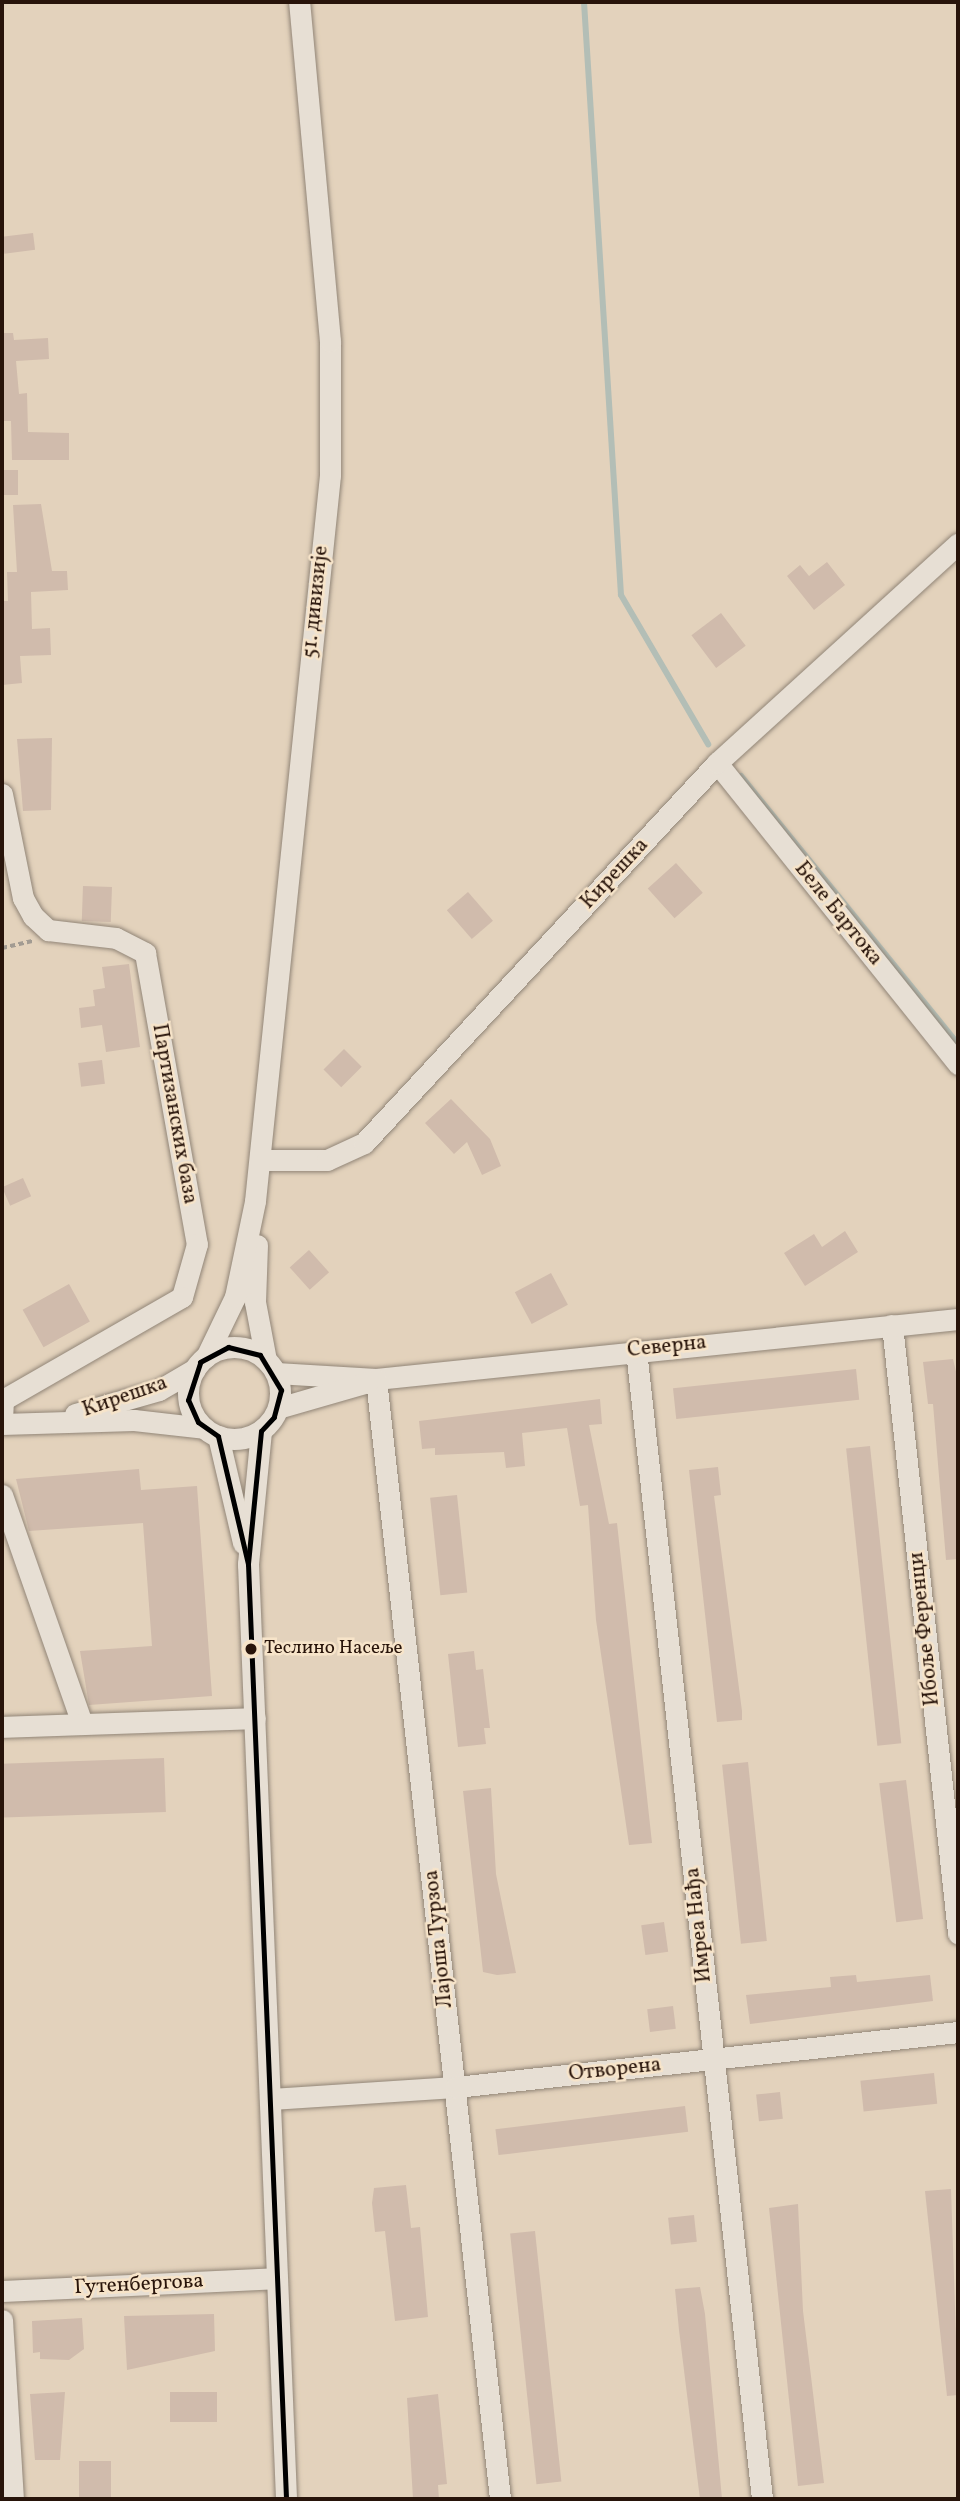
<!DOCTYPE html>
<meta charset="utf-8">
<style>
body{margin:0}
#map{position:relative;width:960px;height:2501px;overflow:hidden;background:#e3d2bc;font-family:Vollkorn,serif}
div>[style]{position:absolute}
[style*='--x']{left:calc(var(--x)*1px);top:calc(var(--y)*1px);width:calc(var(--w)*1px);rotate:calc(var(--a)*1deg)}
.stream>*{height:6px;margin:-3px;padding:0 3px;transform-origin:3px;border-radius:3px;background:#b3beb6}
.building>*{inset:0;background:#d0bbac;transform-origin:0 0}
.path>*{height:3.5px;margin-top:-1.75px;transform-origin:0;background:repeating-linear-gradient(90deg,#a29b92 0 5px,transparent 0 8.5px)}
.roads{filter:drop-shadow(0 0 2px #918577) drop-shadow(0 0 2px #918577)}
.minor>*{height:21px;margin:-10.5px;padding:0 10.5px;transform-origin:10.5px;border-radius:10.5px;background:#e7dfd4}
.minor>.ring{margin:-10.5px;padding:0;box-sizing:content-box;background:none;border:21px solid #e7dfd4;border-radius:50%}
.bus-1>*{height:5px;margin:-2.5px;padding:0 2.5px;transform-origin:2.5px;border-radius:2.5px;background:#000}
.dots>*{width:19px;height:19px;translate:-50% -50%;box-sizing:border-box;border:4px solid #f7e4c9;border-radius:50%}
span{translate:-50% -50%;white-space:nowrap;text-align:center;line-height:1.15;-webkit-text-stroke:5px #f7e4c9;paint-order:stroke}
.bus-label{font-size:19px;color:#28140a}
.left{translate:0 -50%;text-align:left}
.street-label{font-size:21px;color:#28140a}
.frame{position:absolute;inset:0;border:4px solid #28140a;pointer-events:none}
</style>
<div id="map">
<div class="stream">
<i style="--x:584;--y:2;--w:594;--a:86.43"></i>
<i style="--x:621;--y:595;--w:173;--a:59.7"></i>
<i style="--x:741;--y:776;--w:345;--a:51"></i>
</div>
<div class="building">
<i style="left:33px;top:233px;width:17px;height:31px;rotate:83deg"></i>
<i style="clip-path:polygon(2px 333px,13px 333px,14px 340px,48px 338px,49px 359px,16px 361px,19px 394px,27px 393px,28px 432px,69px 433px,69px 460px,12px 460px,11px 421px,2px 421px)"></i>
<i style="left:2px;top:470px;width:16px;height:25px"></i>
<i style="clip-path:polygon(41px 504px,52px 571px,67px 571px,68px 590px,31px 592px,32px 629px,50px 628px,51px 655px,20px 656px,22px 683px,2px 685px,2px 601px,8px 601px,7px 572px,17px 572px,13px 505px)"></i>
<i style="clip-path:polygon(827px 562px,845px 585px,814px 610px,787px 576px,800px 565px,809px 576px)"></i>
<i style="left:721px;top:613px;width:41px;height:37px;rotate:53deg"></i>
<i style="clip-path:polygon(52px 738px,51px 810px,23px 811px,17px 739px)"></i>
<i style="left:676px;top:863px;width:40px;height:38px;rotate:48deg"></i>
<i style="left:83px;top:886px;width:29px;height:35px;rotate:2deg"></i>
<i style="left:468px;top:892px;width:38px;height:28px;rotate:49deg"></i>
<i style="clip-path:polygon(129px 964px,140px 1047px,106px 1052px,102px 1025px,81px 1028px,79px 1008px,95px 1006px,93px 990px,105px 988px,102px 967px)"></i>
<i style="left:344px;top:1049px;width:25px;height:29px;rotate:45deg"></i>
<i style="left:102px;top:1060px;width:24px;height:24px;rotate:83deg"></i>
<i style="clip-path:polygon(451px 1099px,490px 1139px,501px 1166px,482px 1175px,467px 1142px,454px 1154px,425px 1123px)"></i>
<i style="left:23px;top:1178px;width:20px;height:23px;rotate:66deg"></i>
<i style="clip-path:polygon(845px 1231px,858px 1252px,805px 1286px,784px 1253px,814px 1234px,822px 1247px)"></i>
<i style="left:309px;top:1250px;width:30px;height:26px;rotate:48deg"></i>
<i style="left:551px;top:1273px;width:36px;height:41px;rotate:62deg"></i>
<i style="left:69px;top:1284px;width:43px;height:53px;rotate:61deg"></i>
<i style="clip-path:polygon(953px 1359px,958px 1380px,958px 1559px,946px 1560px,933px 1404px,928px 1404px,923px 1362px)"></i>
<i style="left:856px;top:1369px;width:31px;height:184px;rotate:84deg"></i>
<i style="clip-path:polygon(600px 1399px,602px 1424px,589px 1425px,609px 1524px,617px 1523px,652px 1843px,629px 1845px,596px 1620px,588px 1505px,580px 1506px,567px 1428px,522px 1433px,525px 1466px,506px 1468px,504px 1452px,435px 1455px,435px 1448px,422px 1449px,419px 1421px)"></i>
<i style="left:870px;top:1446px;width:299px;height:24px;rotate:84deg"></i>
<i style="clip-path:polygon(718px 1467px,721px 1495px,714px 1496px,742px 1711px,742px 1720px,717px 1722px,689px 1470px)"></i>
<i style="clip-path:polygon(139px 1469px,141px 1490px,197px 1486px,212px 1696px,89px 1705px,80px 1651px,152px 1646px,143px 1523px,29px 1531px,16px 1479px)"></i>
<i style="left:457px;top:1495px;width:98px;height:27px;rotate:84deg"></i>
<i style="clip-path:polygon(474px 1651px,476px 1670px,483px 1669px,490px 1728px,484px 1728px,486px 1744px,458px 1747px,448px 1654px)"></i>
<i style="left:164px;top:1758px;width:54px;height:162px;rotate:88deg"></i>
<i style="left:748px;top:1762px;width:180px;height:26px;rotate:84deg"></i>
<i style="left:906px;top:1780px;width:140px;height:27px;rotate:83deg"></i>
<i style="clip-path:polygon(491px 1788px,496px 1874px,516px 1973px,497px 1975px,483px 1972px,463px 1791px)"></i>
<i style="left:664px;top:1922px;width:30px;height:23px;rotate:82deg"></i>
<i style="clip-path:polygon(856px 1975px,857px 1982px,930px 1975px,933px 2001px,750px 2024px,746px 1995px,831px 1987px,830px 1977px)"></i>
<i style="left:673px;top:2006px;width:23px;height:26px;rotate:83deg"></i>
<i style="left:934px;top:2073px;width:31px;height:74px;rotate:84deg"></i>
<i style="left:780px;top:2092px;width:27px;height:24px;rotate:84deg"></i>
<i style="left:685px;top:2106px;width:26px;height:191px;rotate:83deg"></i>
<i style="clip-path:polygon(406px 2185px,411px 2228px,420px 2227px,428px 2317px,395px 2321px,385px 2231px,375px 2232px,372px 2203px,374px 2188px)"></i>
<i style="clip-path:polygon(951px 2189px,958px 2395px,947px 2396px,925px 2191px)"></i>
<i style="clip-path:polygon(798px 2204px,803px 2311px,824px 2483px,798px 2486px,769px 2208px)"></i>
<i style="left:694px;top:2215px;width:27px;height:26px;rotate:84deg"></i>
<i style="left:535px;top:2231px;width:252px;height:25px;rotate:84deg"></i>
<i style="clip-path:polygon(700px 2287px,705px 2314px,722px 2499px,700px 2499px,679px 2330px,675px 2289px)"></i>
<i style="clip-path:polygon(214px 2314px,215px 2351px,127px 2370px,124px 2316px)"></i>
<i style="clip-path:polygon(82px 2318px,84px 2349px,69px 2360px,40px 2359px,40px 2352px,33px 2353px,32px 2321px)"></i>
<i style="clip-path:polygon(65px 2392px,60px 2460px,35px 2460px,30px 2394px)"></i>
<i style="left:217px;top:2392px;width:30px;height:47px;rotate:90deg"></i>
<i style="clip-path:polygon(438px 2394px,447px 2484px,438px 2485px,439px 2499px,413px 2499px,407px 2398px)"></i>
<i style="left:79px;top:2461px;width:32px;height:38px"></i>
</div>
<div class="path">
<i style="--x:2;--y:948;--w:32;--a:-13"></i>
</div>
<div class="roads">
<div class="minor">
<i style="--x:717;--y:763;--w:386;--a:51.3"></i>
<i style="--x:2;--y:794;--w:106;--a:78.6"></i>
<i style="--x:23;--y:898;--w:21;--a:61"></i>
<i style="--x:33;--y:916;--w:21;--a:43"></i>
<i style="--x:48;--y:930;--w:68;--a:6.7"></i>
<i style="--x:116;--y:938;--w:33;--a:27"></i>
<i style="--x:145;--y:953;--w:296;--a:79.9"></i>
<i style="--x:197;--y:1244;--w:55;--a:105.8"></i>
<i style="--x:182;--y:1297;--w:207;--a:150.1"></i>
<i style="--x:3;--y:1400;--w:17;--a:93"></i>
<i style="--x:260;--y:1160;--w:67;--a:0"></i>
<i style="--x:327;--y:1160;--w:41;--a:-24.7"></i>
<i style="--x:364;--y:1143;--w:519;--a:-47.11"></i>
<i style="--x:717;--y:763;--w:326;--a:-42.3"></i>
<i style="--x:257;--y:1245;--w:57;--a:92"></i>
<i style="--x:255;--y:1302;--w:59;--a:79.3"></i>
<i style="--x:892;--y:1325;--w:612;--a:83.8"></i>
<i class="ring" style="left:188px;top:1347px;width:71px;height:71px"></i>
<i style="--x:636;--y:1350;--w:1156;--a:83.74"></i>
<i style="--x:206;--y:1357;--w:67;--a:-64.2"></i>
<i style="--x:235;--y:1297;--w:98;--a:-78.2"></i>
<i style="--x:255;--y:1201;--w:730;--a:-84.1"></i>
<i style="--x:330;--y:475;--w:134;--a:-90"></i>
<i style="--x:330;--y:341;--w:340;--a:-95.2"></i>
<i style="--x:276;--y:1373;--w:100;--a:3.4"></i>
<i style="--x:376;--y:1379;--w:585;--a:-5.89"></i>
<i style="--x:376;--y:1379;--w:1127;--a:83.68"></i>
<i style="--x:278;--y:1408;--w:94;--a:-16.1"></i>
<i style="--x:75;--y:1414;--w:87;--a:-15.9"></i>
<i style="--x:159;--y:1390;--w:42;--a:-30.3"></i>
<i style="--x:2;--y:1424;--w:132;--a:-1.7"></i>
<i style="--x:134;--y:1420;--w:70;--a:6.5"></i>
<i style="--x:261;--y:1431;--w:134;--a:95.6"></i>
<i style="--x:248;--y:1564;--w:936;--a:87.67"></i>
<i style="--x:218;--y:1436;--w:110;--a:76.8"></i>
<i style="--x:2;--y:1495;--w:242;--a:70.7"></i>
<i style="--x:2;--y:1727;--w:253;--a:-2"></i>
<i style="--x:270;--y:2099;--w:186;--a:-3.7"></i>
<i style="--x:456;--y:2087;--w:505;--a:-6.25"></i>
<i style="--x:2;--y:2291;--w:273;--a:-2.7"></i>
<i style="--x:2;--y:2320;--w:179;--a:86.5"></i>
</div>
</div>
<div class="bus-1">
<i style="--x:228;--y:1347;--w:33;--a:14"></i>
<i style="--x:260;--y:1355;--w:41;--a:59"></i>
<i style="--x:281;--y:1390;--w:28;--a:105"></i>
<i style="--x:274;--y:1417;--w:19;--a:133"></i>
<i style="--x:261;--y:1431;--w:134;--a:95.6"></i>
<i style="--x:248;--y:1564;--w:131;--a:-103.2"></i>
<i style="--x:218;--y:1436;--w:24;--a:-145"></i>
<i style="--x:198;--y:1422;--w:24;--a:-114"></i>
<i style="--x:188;--y:1400;--w:40;--a:-72"></i>
<i style="--x:200;--y:1362;--w:32;--a:-28"></i>
<i style="--x:248;--y:1564;--w:936;--a:87.67"></i>
</div>
<div class="dots">
<i style="left:251px;top:1649px;background:#28140a"></i>
</div>
<div class="bus-label">
<span class="left" style="left:264px;top:1649px">Теслино Насеље</span>
</div>
<div class="street-label">
<span style="left:316px;top:602px;rotate:-84deg">51. дивизије</span>
<span style="left:615px;top:874px;rotate:-47deg">Кирешка</span>
<span style="left:838px;top:914px;rotate:51deg">Беле Бартока</span>
<span style="left:174px;top:1114px;rotate:80deg">Партизанских база</span>
<span style="left:667px;top:1347px;rotate:-6deg">Северна</span>
<span style="left:125px;top:1397px;rotate:-19deg">Кирешка</span>
<span style="left:925px;top:1629px;rotate:-96deg">Ибоље Ференци</span>
<span style="left:699px;top:1925px;rotate:-96deg">Имреа Нађа</span>
<span style="left:439px;top:1939px;rotate:-96deg">Лајоша Турзоа</span>
<span style="left:615px;top:2070px;rotate:-6deg">Отворена</span>
<span style="left:139px;top:2285px;rotate:-3deg">Гутенбергова</span>
</div>
<div class="frame"></div>
</div>
